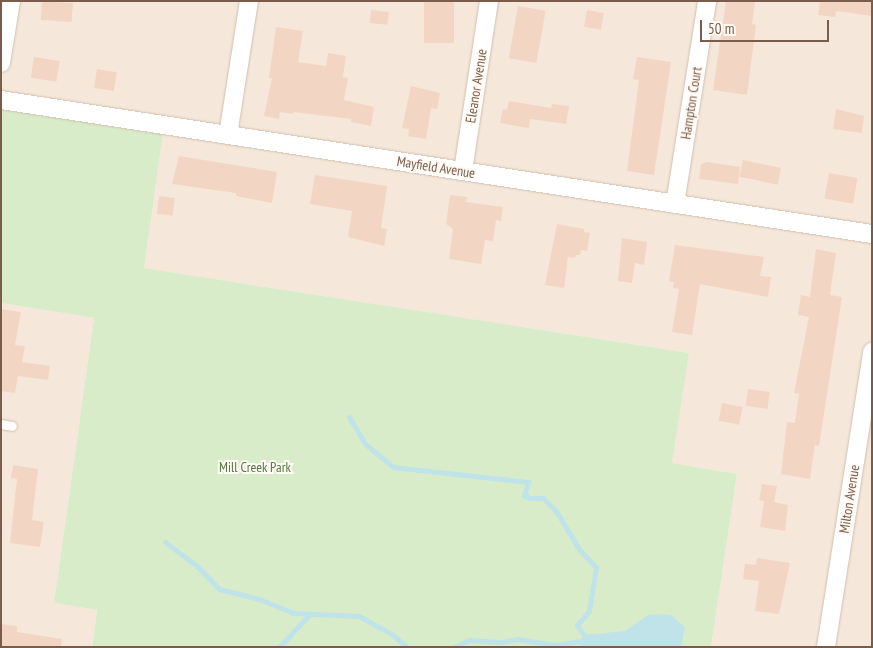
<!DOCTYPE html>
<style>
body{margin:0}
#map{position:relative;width:873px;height:648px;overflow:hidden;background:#fdf6ec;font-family:"PT Sans Narrow",sans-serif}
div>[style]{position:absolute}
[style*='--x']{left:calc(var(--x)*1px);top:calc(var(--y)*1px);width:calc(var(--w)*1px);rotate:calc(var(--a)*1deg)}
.residential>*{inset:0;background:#f5e8da}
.green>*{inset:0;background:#d8ecc9}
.water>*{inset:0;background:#bfe3e8}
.stream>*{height:5px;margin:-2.5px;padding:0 2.5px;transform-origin:2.5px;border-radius:2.5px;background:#bfe3e8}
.building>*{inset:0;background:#f3d5c3;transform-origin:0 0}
.roads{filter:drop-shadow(0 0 1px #d1beb0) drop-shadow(0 0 1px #d1beb0)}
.lane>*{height:9px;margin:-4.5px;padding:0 4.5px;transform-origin:4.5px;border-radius:4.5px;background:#fff}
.street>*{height:18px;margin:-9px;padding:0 9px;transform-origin:9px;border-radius:9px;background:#fff}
span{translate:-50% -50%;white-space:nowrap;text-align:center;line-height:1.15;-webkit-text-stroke:4px #fffaf3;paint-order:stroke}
.street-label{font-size:14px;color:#7a5c4d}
.park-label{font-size:14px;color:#537a41}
.frame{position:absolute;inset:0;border:2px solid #7a5c4d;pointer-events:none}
.scale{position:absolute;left:700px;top:20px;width:129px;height:22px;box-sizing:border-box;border:2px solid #7a5c4d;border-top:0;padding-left:6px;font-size:15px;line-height:18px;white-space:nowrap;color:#7a5c4d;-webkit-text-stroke:4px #fffaf3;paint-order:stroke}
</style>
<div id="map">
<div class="residential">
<i style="clip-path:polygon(1px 1px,872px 1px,872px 647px,711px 647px,737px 474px,671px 463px,689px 353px,143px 268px,164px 125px,1px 100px)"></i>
<i style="clip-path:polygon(1px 303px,94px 318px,54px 603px,97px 610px,92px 647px,1px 647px)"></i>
</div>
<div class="green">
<i style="clip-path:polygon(1px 100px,164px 125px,144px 268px,689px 353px,672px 463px,737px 474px,711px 647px,92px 647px,97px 610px,54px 603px,94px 318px,1px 303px)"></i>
</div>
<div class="water">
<i style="clip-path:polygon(660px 614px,671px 615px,685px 627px,681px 647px,581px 647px,579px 641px,584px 635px,625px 631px,648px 615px)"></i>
</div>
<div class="stream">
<i style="--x:349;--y:417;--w:31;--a:59"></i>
<i style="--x:365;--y:444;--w:36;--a:39"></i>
<i style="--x:393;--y:467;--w:136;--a:6.3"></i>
<i style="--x:528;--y:482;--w:14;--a:107"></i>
<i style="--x:524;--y:495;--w:7;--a:27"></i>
<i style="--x:530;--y:498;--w:13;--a:0"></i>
<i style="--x:543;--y:498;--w:18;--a:45"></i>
<i style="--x:556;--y:511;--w:44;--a:58.8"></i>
<i style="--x:579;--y:549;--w:25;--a:47"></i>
<i style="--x:596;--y:567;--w:45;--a:99"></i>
<i style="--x:589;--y:611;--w:18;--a:131"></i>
<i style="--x:577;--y:625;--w:12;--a:55"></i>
<i style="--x:165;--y:542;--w:41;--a:37.1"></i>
<i style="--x:198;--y:567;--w:30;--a:46"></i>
<i style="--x:219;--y:589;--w:41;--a:14"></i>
<i style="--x:259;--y:599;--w:37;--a:22"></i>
<i style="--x:293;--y:613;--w:66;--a:2.6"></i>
<i style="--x:359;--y:616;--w:39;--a:29"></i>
<i style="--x:393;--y:635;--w:18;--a:41"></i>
<i style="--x:279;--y:647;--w:44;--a:-46.8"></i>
<i style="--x:454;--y:647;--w:17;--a:-24"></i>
<i style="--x:470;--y:640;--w:32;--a:4"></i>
<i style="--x:502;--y:642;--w:15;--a:-11"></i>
<i style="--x:517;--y:639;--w:38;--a:9"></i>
<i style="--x:555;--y:645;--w:24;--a:-9"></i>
</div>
<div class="building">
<i style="left:42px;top:1px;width:31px;height:19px;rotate:4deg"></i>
<i style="left:424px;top:1px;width:30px;height:42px"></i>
<i style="clip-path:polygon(726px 1px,755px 1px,752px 24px,756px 25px,747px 95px,713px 90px)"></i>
<i style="clip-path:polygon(872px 1px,872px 16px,836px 11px,835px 17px,818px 15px,820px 2px)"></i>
<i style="left:518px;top:6px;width:28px;height:53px;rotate:10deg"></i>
<i style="left:371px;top:10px;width:18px;height:13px;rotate:6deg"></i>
<i style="left:587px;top:10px;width:17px;height:17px;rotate:10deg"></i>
<i style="clip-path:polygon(276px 27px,303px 31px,298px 62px,326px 66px,328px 53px,346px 56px,343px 77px,348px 78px,344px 100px,374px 107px,371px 126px,351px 122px,351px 119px,293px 112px,293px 114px,280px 112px,279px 119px,264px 116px,272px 78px,269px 78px)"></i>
<i style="left:34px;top:57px;width:26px;height:21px;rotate:9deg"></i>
<i style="clip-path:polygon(637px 57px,671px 62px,654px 175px,627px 171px,639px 80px,633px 79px)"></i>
<i style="left:97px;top:69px;width:20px;height:19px;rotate:9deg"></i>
<i style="clip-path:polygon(411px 86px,440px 93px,437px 109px,431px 108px,426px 139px,408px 136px,409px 129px,402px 128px)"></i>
<i style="clip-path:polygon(509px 101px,551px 108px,552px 104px,569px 106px,566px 124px,530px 119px,529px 128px,500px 123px,503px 109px,507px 110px)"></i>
<i style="clip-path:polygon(836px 109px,864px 116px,862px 133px,833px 129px)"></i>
<i style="clip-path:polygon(179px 156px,277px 172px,272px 203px,236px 196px,236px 193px,172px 184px)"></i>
<i style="left:743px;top:160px;width:39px;height:17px;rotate:12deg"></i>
<i style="clip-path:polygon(707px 162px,740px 167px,738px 184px,699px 179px,701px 164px)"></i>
<i style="left:829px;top:173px;width:29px;height:26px;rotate:10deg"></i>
<i style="clip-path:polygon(315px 175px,387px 186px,381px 228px,387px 229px,384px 246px,348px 237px,352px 211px,310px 204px)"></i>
<i style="clip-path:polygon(450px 195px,467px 197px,466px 202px,503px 207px,501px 221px,496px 220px,493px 241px,485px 240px,481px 264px,449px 259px,453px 229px,446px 224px)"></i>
<i style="left:159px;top:196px;width:16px;height:18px;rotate:7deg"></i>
<i style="clip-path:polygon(557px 224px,584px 229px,584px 232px,590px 233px,587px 251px,581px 250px,580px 255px,576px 255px,575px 258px,568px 257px,564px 288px,545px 285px)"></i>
<i style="clip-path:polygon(622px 238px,647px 242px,644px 265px,635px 263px,632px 283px,618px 281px)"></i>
<i style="clip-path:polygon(675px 245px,764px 257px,760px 276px,771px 277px,768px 297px,700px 284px,692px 335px,672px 332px,679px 289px,673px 288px,674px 282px,669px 281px)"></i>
<i style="clip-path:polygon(816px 249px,836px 253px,830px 295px,842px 297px,819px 446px,815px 445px,810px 479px,781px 474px,787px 422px,795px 423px,799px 394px,794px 393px,809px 317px,798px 315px,801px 295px,810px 297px)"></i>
<i style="clip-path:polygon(1px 309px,21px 312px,15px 345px,25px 346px,22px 362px,50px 366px,48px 380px,18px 376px,15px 393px,1px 391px)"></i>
<i style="left:748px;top:389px;width:22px;height:17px;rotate:8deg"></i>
<i style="left:722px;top:403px;width:21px;height:18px;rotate:11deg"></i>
<i style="clip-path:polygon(13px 465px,38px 469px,32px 520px,44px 522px,40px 547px,10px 543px,17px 479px,11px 478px)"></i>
<i style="clip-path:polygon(762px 484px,777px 486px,774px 502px,788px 505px,785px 531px,760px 527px,764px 501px,759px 500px)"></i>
<i style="clip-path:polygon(757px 558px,790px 563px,779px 614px,755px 611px,759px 581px,743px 579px,745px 564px,756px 565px)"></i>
<i style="clip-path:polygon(1px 624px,17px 626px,17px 632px,62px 639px,61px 647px,1px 647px)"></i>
</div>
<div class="roads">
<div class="lane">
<i style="--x:1;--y:424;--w:11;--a:10"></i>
</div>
<div class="street">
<i style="--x:1;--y:63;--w:63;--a:-80.8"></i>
<i style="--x:1;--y:100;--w:881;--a:8.75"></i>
<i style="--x:228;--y:135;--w:136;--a:-81.1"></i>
<i style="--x:463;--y:171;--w:172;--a:-81.3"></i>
<i style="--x:675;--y:204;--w:206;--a:-81"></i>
<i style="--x:826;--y:647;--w:299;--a:-81.1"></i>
</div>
</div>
<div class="street-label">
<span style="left:476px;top:86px;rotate:-81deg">Eleanor Avenue</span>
<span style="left:691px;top:103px;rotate:-81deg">Hampton Court</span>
<span style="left:436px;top:167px;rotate:9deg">Mayfield Avenue</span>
<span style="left:849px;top:499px;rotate:-81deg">Milton Avenue</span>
</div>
<div class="park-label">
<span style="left:255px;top:467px">Mill Creek Park</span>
</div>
<div class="frame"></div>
<div class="scale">50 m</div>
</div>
